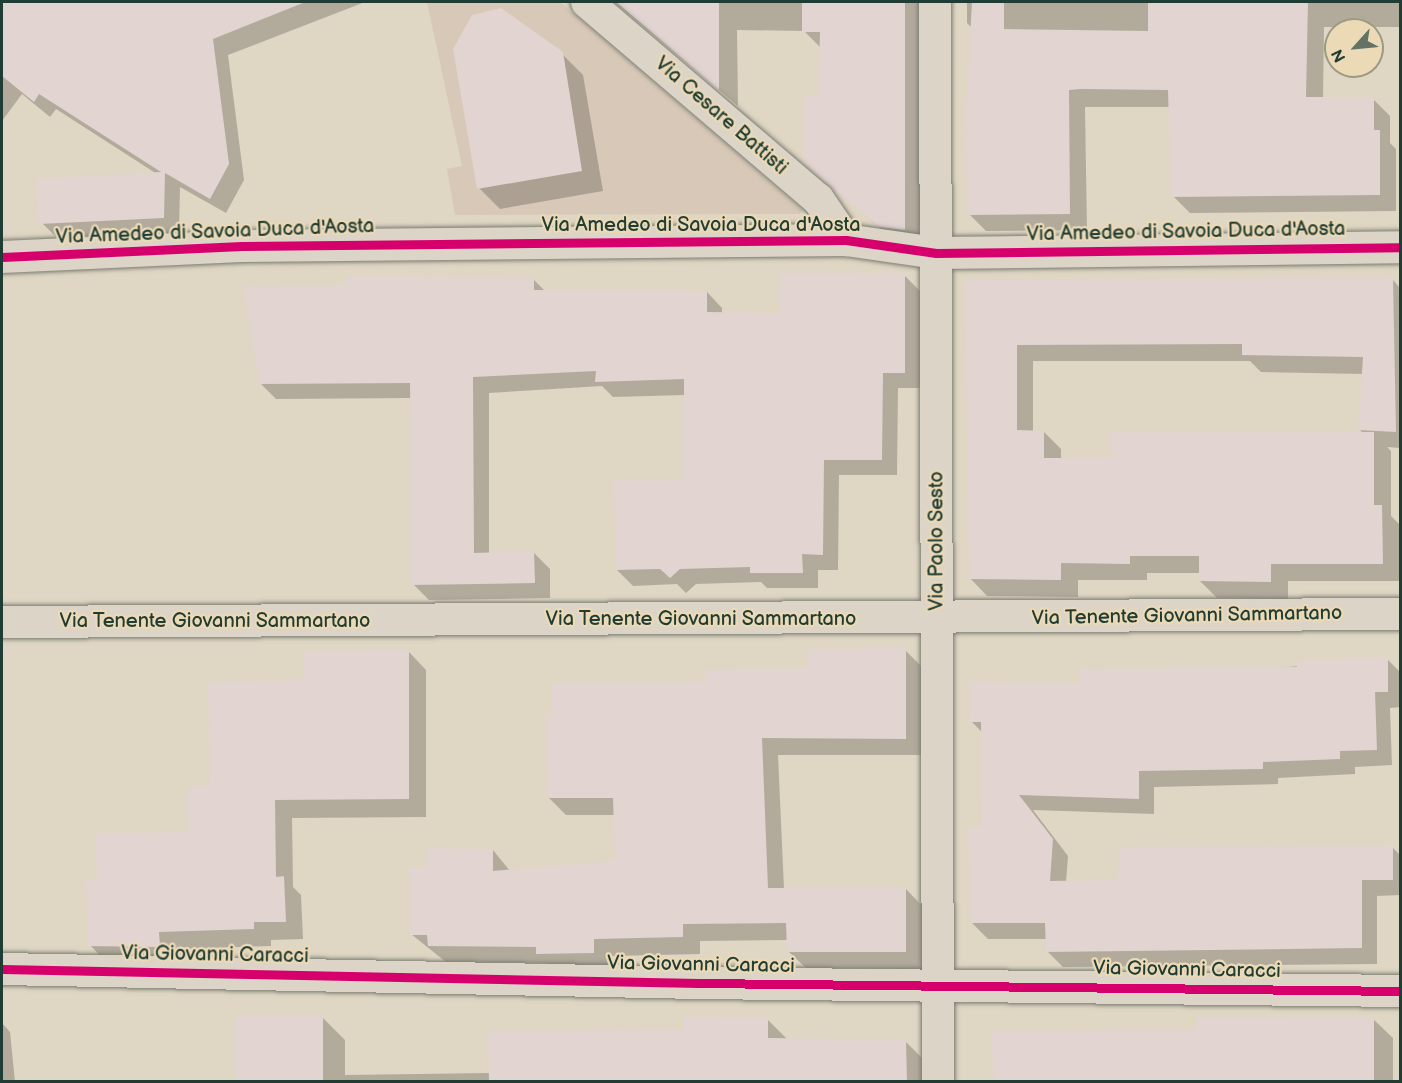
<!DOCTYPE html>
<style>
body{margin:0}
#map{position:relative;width:1402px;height:1083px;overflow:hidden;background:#dfd6c3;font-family:"Balsamiq Sans",sans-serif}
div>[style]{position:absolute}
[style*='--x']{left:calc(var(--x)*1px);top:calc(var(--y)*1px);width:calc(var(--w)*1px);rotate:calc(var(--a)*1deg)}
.built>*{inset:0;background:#d8c8b7}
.shadow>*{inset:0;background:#0003}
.building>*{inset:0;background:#e2d4d1;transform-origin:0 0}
.roads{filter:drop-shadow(0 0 2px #7b7c72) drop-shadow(0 0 2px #7b7c72)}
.minor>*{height:32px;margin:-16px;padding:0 16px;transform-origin:16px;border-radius:16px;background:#dbd4c7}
.cycleway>*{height:9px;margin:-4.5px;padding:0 4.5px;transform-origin:4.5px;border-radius:4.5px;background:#d6006c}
span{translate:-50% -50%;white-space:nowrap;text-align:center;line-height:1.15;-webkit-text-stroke:4.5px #ecd9b6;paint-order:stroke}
.street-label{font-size:20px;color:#1f3d34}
.frame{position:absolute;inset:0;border:3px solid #1f3d34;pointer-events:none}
.north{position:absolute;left:1324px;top:18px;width:60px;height:60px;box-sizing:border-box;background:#ecd9b6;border:2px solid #9a9b82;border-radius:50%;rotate:243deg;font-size:16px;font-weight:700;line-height:24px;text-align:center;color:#1f3d34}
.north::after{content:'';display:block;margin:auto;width:21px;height:27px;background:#627366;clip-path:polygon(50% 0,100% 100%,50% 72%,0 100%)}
</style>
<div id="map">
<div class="built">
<i style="clip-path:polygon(427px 2px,560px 2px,803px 210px,800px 214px,455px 215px,447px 169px,462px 166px)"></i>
</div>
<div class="shadow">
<i style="clip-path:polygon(2px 2px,365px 2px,228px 55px,244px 180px,226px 213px,180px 187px,179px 233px,56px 237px,40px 221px,157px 174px,56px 109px,50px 117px,22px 94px,2px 121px)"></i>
<i style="clip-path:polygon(614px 2px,923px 2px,923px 248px,899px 245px,805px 161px,820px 97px,821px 48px,804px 31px,737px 30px,738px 106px)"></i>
<i style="clip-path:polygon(967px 2px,1399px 2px,1400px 27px,1324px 27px,1323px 99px,1373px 99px,1390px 116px,1390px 143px,1396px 149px,1396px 211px,1190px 213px,1173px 196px,1170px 107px,1085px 107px,1087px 230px,986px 231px,969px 214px,972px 28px,967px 23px)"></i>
<i style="clip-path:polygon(562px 54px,583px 75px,603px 191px,500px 209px,479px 188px)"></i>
<i style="clip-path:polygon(904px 275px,920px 291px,920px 388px,898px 388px,897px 475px,839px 475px,838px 570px,818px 570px,818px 588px,767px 588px,761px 582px,696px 584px,686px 593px,677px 584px,633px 586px,617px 570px,686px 480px,685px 395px,613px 397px,602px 386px,489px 393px,489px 554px,534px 553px,550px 569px,550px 598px,429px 600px,413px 584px,412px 398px,276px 399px,260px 383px,347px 286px,534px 280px,545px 291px,707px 292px,722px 308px,722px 314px,781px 314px)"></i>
<i style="clip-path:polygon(evenodd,1393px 280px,1400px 288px,1400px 448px,1387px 447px,1391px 451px,1391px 516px,1399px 524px,1399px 581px,1288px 581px,1288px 599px,1217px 598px,1200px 581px,1200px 573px,1147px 573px,1147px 580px,1078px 580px,1078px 597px,987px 596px,970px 578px,967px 282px,1393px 280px,1033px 361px,1250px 361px,1261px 372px,1363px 374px,1359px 429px,1364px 434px,1113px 460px,1061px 459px,1061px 449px,1044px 432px,1033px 432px,1033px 361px)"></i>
<i style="clip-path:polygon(905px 650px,922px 667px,922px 755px,778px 755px,784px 889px,906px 889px,923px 907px,923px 969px,806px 968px,788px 951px,788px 940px,700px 941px,700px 954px,611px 956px,611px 970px,554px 971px,547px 963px,446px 962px,411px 934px,429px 868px,493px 850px,510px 871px,616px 863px,615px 815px,566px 815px,549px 798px,707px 683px,810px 669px)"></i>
<i style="clip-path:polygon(409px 652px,426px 670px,426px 817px,292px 818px,293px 887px,301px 895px,303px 939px,271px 940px,271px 946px,176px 949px,177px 964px,107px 963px,90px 945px,99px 882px,191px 834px,211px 788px,304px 681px)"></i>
<i style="clip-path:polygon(1387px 659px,1400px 672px,1400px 707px,1390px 708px,1392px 765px,1355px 767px,1355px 774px,1278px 778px,1278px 784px,1154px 787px,1154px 814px,1033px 810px,1068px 856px,1066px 882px,1120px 882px,1392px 847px,1400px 855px,1400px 895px,1377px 896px,1377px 964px,1063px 967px,1047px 951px,1047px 939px,988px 939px,972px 923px,983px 831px,982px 732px,972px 722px,1080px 684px)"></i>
<i style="clip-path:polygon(323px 1018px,345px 1040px,345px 1075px,490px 1073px,686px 1030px,767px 1019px,788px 1040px,906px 1042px,928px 1064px,928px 1082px,237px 1082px)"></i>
<i style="clip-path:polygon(1373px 1019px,1393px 1038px,1393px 1082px,994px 1082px,1198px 1031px)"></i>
<i style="clip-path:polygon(2px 1023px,10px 1032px,15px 1082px,2px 1082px)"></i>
</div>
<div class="building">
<i style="clip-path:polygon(2px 2px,303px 2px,303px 3px,213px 39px,229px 164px,210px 199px,165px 173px,164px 218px,39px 224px,36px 179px,161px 172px,39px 94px,34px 102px,2px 76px)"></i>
<i style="clip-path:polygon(616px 2px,719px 2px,719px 90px,656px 36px)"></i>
<i style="clip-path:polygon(802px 2px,905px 2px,905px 230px,879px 227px,803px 162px,803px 95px,818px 95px,820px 32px,802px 32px)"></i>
<i style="clip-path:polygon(972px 2px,1004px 2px,1004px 29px,1148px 31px,1148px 2px,1308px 2px,1306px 97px,1374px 97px,1374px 130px,1380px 130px,1380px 195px,1171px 197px,1168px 90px,1080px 89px,1069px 90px,1070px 214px,967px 215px,966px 111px)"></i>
<i style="clip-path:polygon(501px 8px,563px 52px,582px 171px,477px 189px,453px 49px,472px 15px)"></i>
<i style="clip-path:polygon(905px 273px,905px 373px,883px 373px,882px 460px,824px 460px,823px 555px,802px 554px,803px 573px,750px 573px,750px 567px,680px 569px,670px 578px,660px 569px,616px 570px,614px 480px,684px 479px,684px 379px,595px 382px,596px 371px,473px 377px,474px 553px,534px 551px,535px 583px,412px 585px,410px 383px,259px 384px,244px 286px,346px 285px,347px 276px,534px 278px,534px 290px,707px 291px,707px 312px,780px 313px,780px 274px)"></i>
<i style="clip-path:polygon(1393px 278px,1396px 432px,1358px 430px,1363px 357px,1242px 355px,1242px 344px,1017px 345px,1017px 430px,1044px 431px,1044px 458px,1111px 458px,1110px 431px,1374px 432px,1374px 505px,1382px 505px,1383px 564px,1271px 564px,1271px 582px,1199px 581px,1199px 556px,1130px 556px,1130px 564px,1061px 563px,1061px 580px,969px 579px,965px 280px)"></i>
<i style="clip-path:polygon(906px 648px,906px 739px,762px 738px,768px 888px,906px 888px,906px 952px,787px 952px,786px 923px,683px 924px,683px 937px,594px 939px,594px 953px,536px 954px,536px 947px,428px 946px,427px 935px,410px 935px,410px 867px,427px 867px,427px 848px,493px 849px,493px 871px,615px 861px,613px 798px,548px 798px,545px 714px,552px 714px,552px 684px,705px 682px,705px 669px,808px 668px,808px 649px)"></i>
<i style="clip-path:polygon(409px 650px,409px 799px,275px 800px,276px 877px,284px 876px,286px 922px,254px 922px,254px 929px,159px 932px,160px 947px,88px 946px,86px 881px,97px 880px,95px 833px,189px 832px,187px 788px,210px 786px,208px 683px,303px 680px,304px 651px)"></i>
<i style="clip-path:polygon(1388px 657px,1388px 692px,1375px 692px,1377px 750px,1340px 751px,1340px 759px,1263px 762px,1263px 769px,1139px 771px,1139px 799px,1019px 795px,1053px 839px,1050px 881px,1118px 880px,1119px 847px,1393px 845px,1393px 880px,1362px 880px,1362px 948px,1046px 952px,1045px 923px,971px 923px,968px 829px,982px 829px,981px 722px,970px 722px,969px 682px,1079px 683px,1079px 669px,1297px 667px,1297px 661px)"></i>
<i style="left:236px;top:1016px;width:87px;height:66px"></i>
<i style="clip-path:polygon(684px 1017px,768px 1018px,768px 1038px,906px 1040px,907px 1082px,489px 1082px,488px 1032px,684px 1029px)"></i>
<i style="clip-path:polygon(1374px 1017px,1374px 1082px,993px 1082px,992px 1031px,1197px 1030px,1196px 1018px)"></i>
</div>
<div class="roads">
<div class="minor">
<i style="--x:587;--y:2;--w:304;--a:40.5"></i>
<i style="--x:818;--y:199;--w:50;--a:55.7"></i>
<i style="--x:935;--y:2;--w:1080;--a:89.84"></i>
<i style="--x:2;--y:257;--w:240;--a:-2.6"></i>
<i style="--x:242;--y:246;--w:604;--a:-0.57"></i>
<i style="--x:846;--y:240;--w:91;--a:8.2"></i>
<i style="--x:936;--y:253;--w:464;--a:-0.7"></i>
<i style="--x:2;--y:622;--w:1398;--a:-0.33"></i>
<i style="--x:2;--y:969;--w:697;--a:1.15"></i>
<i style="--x:699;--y:983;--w:701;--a:0.65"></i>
</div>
</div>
<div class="cycleway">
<i style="--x:2;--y:257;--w:240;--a:-2.6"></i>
<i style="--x:242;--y:246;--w:604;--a:-0.57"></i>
<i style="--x:846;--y:240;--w:91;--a:8.2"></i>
<i style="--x:936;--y:253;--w:464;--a:-0.7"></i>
<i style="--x:2;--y:969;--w:697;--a:1.15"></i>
<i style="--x:699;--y:983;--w:701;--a:0.65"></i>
</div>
<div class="street-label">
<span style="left:721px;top:116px;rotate:41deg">Via Cesare Battisti</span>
<span style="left:701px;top:225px">Via Amedeo di Savoia Duca d'Aosta</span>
<span style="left:215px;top:232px;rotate:-2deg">Via Amedeo di Savoia Duca d'Aosta</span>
<span style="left:1186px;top:232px;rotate:-1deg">Via Amedeo di Savoia Duca d'Aosta</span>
<span style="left:937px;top:541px;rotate:-90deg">Via Paolo Sesto</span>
<span style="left:1187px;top:616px;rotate:-1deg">Via Tenente Giovanni Sammartano</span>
<span style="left:701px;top:619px">Via Tenente Giovanni Sammartano</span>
<span style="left:215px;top:621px">Via Tenente Giovanni Sammartano</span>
<span style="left:215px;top:955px;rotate:1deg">Via Giovanni Caracci</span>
<span style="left:701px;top:965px;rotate:1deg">Via Giovanni Caracci</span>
<span style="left:1187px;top:970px;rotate:1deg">Via Giovanni Caracci</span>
</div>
<div class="frame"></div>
<div class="north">N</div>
</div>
